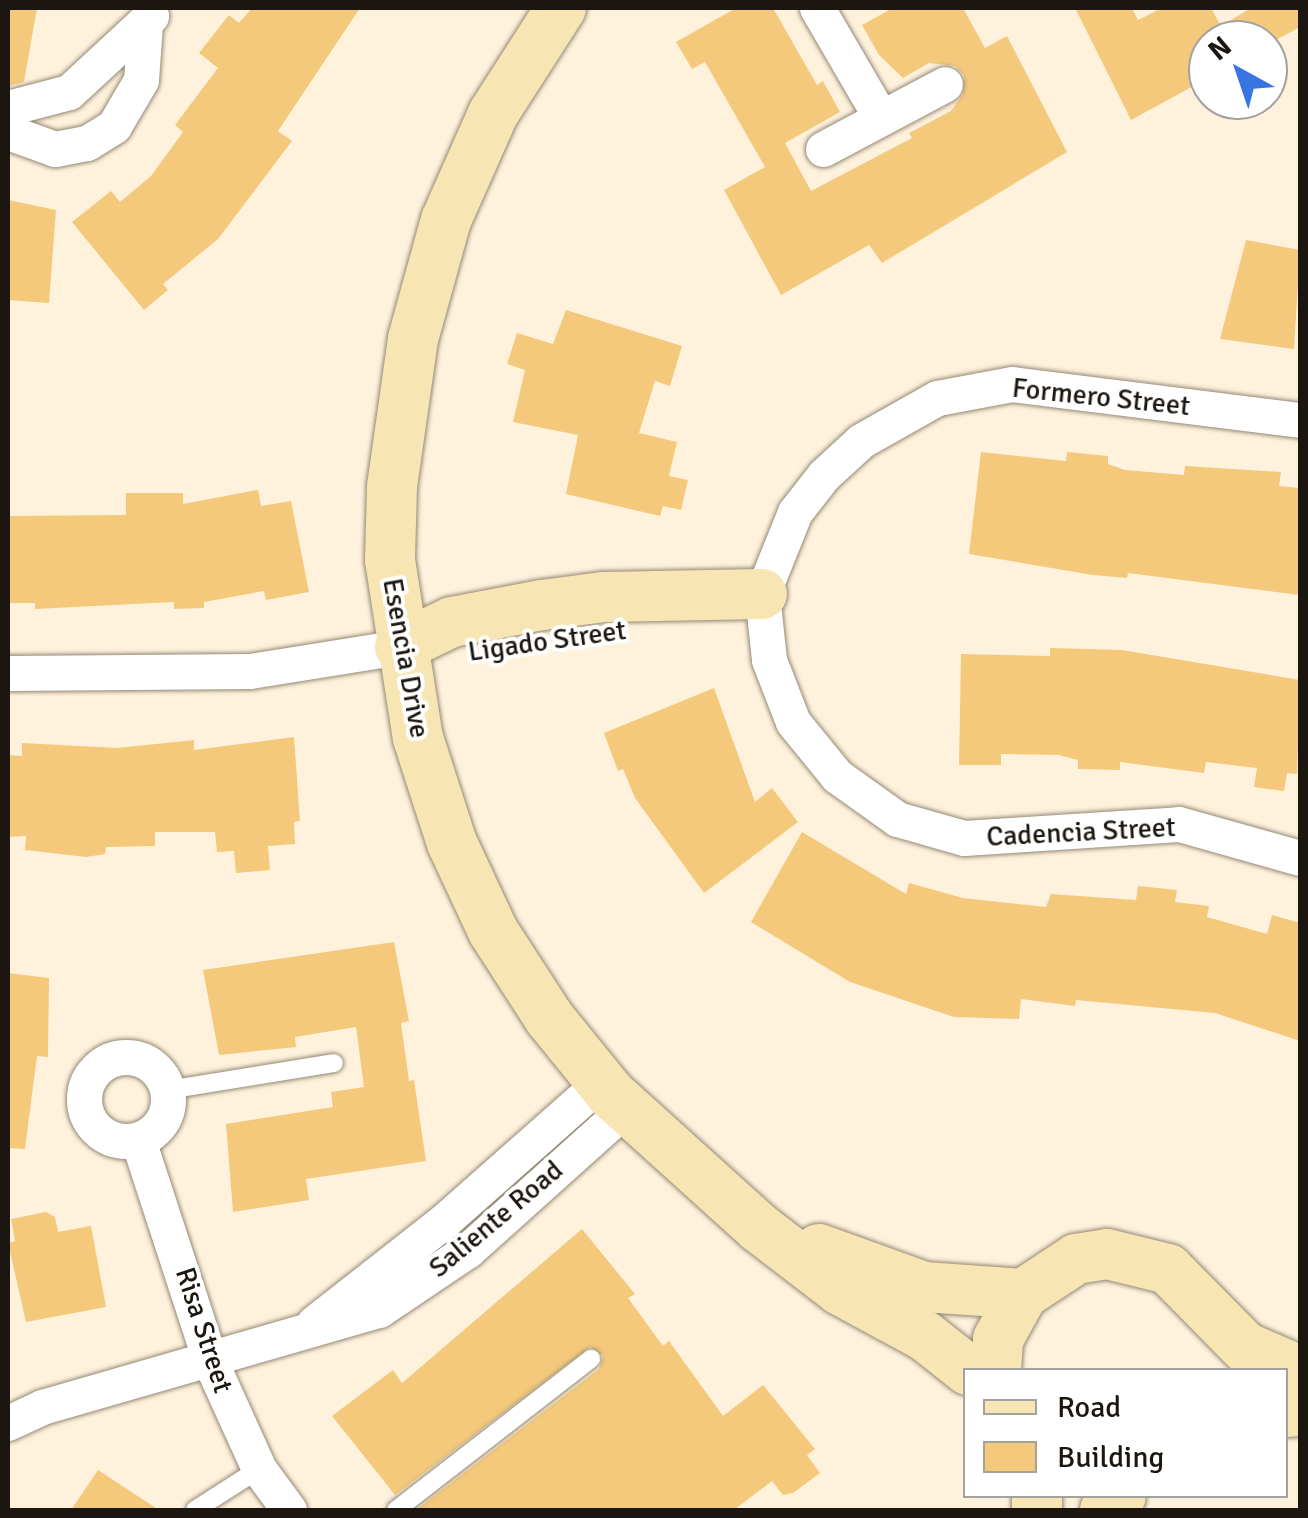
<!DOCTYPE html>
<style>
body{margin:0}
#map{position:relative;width:1308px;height:1518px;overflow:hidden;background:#fef2dd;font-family:Signika,sans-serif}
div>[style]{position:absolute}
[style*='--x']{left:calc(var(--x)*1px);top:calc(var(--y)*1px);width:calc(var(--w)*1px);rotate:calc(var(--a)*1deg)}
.building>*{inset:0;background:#f4c97b}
.roads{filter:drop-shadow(0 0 2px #948975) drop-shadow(0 0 2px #948975)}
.lane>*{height:18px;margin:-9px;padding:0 9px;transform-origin:9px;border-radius:9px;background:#fff}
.street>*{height:35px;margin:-17.5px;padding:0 17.5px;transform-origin:17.5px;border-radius:17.5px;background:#fff}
.street>.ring{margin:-17.5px;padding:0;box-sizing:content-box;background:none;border:35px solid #fff;border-radius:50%}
.secondary>*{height:50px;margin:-25px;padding:0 25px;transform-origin:25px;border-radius:25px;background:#f8e5b4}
span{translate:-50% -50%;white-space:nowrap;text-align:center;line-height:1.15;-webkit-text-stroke:8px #fff;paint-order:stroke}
.street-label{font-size:28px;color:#1b160f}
.frame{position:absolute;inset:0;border:10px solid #1b160f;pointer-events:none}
.legend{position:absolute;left:963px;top:1368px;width:325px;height:130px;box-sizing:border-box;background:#fff;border:2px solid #a4a29f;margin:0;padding:12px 18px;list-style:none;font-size:30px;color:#1b160f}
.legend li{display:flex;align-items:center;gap:20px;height:50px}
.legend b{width:50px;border:2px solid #a4a29f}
.north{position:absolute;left:1188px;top:20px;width:100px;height:100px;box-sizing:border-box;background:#fff;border:2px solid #a4a29f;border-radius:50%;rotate:320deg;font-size:28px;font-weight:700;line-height:40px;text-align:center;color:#1b160f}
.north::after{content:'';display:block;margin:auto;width:35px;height:45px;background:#3974e3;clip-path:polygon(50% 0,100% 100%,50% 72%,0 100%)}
</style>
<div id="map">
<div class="building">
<i style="clip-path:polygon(8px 8px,37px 8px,24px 82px,8px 86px)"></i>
<i style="clip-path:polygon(252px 8px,360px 8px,278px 131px,292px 141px,218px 239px,163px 284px,168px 290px,144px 310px,72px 222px,111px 191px,120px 202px,151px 176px,183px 132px,175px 125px,218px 68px,199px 53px,229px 15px,239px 23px)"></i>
<i style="clip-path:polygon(736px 8px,773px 8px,817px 85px,823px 81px,840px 112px,785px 143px,811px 191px,912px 138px,909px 133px,951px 111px,963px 94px,964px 75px,955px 66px,929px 63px,903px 78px,879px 55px,862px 25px,893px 8px,963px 8px,985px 48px,1007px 36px,1067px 152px,882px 263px,869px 245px,781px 295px,724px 190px,765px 167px,705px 62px,692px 69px,676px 42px)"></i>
<i style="clip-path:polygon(1075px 8px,1132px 8px,1138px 20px,1162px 8px,1211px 8px,1221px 26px,1251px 8px,1300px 8px,1300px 27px,1276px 40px,1208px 40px,1208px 78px,1131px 120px)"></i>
<i style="clip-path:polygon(8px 200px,56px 210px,49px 303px,8px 300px)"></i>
<i style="clip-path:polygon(1246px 240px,1300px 250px,1294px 349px,1220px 339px)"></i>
<i style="clip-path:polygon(566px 310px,682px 346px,670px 386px,655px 381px,639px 433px,677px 442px,669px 476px,688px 480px,681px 510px,663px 506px,660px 516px,566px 494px,578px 435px,513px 422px,525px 370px,507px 364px,517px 333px,553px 344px)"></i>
<i style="clip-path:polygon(981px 452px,1066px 461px,1067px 452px,1108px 456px,1108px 464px,1125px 470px,1184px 475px,1185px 466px,1281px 472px,1279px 486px,1300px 488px,1300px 595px,1128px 573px,1127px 578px,1093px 575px,969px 554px)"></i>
<i style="clip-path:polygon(258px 490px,261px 506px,291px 501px,309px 592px,266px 600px,264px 591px,204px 602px,204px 608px,174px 609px,174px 602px,35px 609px,35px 603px,8px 603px,8px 516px,126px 515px,126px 493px,183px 493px,183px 504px)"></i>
<i style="clip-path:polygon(1050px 648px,1122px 650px,1300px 680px,1297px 774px,1287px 773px,1284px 791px,1254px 787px,1257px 768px,1206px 762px,1204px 773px,1120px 762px,1120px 770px,1078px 769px,1078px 760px,1059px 755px,1001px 754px,1001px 765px,959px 765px,961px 654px,1050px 656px)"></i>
<i style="clip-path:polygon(714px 688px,755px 802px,772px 788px,798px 822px,704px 893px,635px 798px,623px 769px,618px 771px,604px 733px)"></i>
<i style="clip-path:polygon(294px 737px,300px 821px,294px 822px,295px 844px,268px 846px,270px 870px,236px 873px,234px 851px,217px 852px,215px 832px,155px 832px,155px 846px,106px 847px,105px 854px,86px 857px,25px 850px,26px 836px,8px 837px,8px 755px,22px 756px,22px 743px,118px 748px,194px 740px,194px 750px)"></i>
<i style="clip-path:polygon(802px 832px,906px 894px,909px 883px,963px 898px,1046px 907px,1051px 894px,1136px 900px,1138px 886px,1177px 890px,1175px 902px,1209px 906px,1207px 917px,1267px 934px,1272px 915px,1300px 923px,1300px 1041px,1215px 1013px,1076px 1000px,1075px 1006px,1021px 999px,1019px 1019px,954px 1017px,850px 982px,751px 922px)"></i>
<i style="clip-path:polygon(394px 942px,409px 1021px,401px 1023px,409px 1081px,414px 1080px,426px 1161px,306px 1179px,309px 1200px,233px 1212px,226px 1124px,333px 1107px,331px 1092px,364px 1087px,356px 1027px,295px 1037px,296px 1047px,219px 1055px,203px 970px)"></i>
<i style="clip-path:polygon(8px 973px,49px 978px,48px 1057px,37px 1056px,25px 1149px,8px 1148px)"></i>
<i style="clip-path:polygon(46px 1212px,55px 1217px,58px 1232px,91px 1226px,106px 1307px,26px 1322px,8px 1243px,15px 1241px,11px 1219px)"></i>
<i style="clip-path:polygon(582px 1229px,635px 1294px,628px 1298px,663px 1346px,669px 1341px,723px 1416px,763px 1385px,815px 1449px,807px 1455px,820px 1473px,793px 1493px,783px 1495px,772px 1481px,734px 1510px,416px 1510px,599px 1369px,603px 1356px,590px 1347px,395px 1495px,332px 1416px,393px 1370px,402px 1383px)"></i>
<i style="clip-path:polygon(98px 1470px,159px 1510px,71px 1510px)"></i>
</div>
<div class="roads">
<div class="lane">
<i style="--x:168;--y:1090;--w:168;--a:-9.2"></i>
<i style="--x:195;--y:1510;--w:76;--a:-32.6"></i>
<i style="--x:396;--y:1510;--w:247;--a:-37.8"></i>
</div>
<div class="street">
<i style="--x:817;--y:8;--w:127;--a:59.8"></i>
<i style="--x:8;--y:108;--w:63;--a:-14.7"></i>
<i style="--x:69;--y:92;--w:112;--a:-42.8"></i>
<i style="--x:8;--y:132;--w:50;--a:19.9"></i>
<i style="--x:55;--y:149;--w:33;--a:-11"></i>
<i style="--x:87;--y:143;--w:32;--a:-32"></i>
<i style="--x:114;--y:126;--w:53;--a:-59.6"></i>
<i style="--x:141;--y:80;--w:56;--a:-85.9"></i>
<i style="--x:823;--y:149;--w:138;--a:-28"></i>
<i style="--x:1300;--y:420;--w:290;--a:-172.9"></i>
<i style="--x:1012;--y:384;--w:76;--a:169.4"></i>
<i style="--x:937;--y:398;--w:87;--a:150.5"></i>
<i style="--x:861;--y:441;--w:50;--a:137.4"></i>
<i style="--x:824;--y:475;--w:47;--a:128.1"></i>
<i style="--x:795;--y:512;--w:88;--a:111.9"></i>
<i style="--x:762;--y:594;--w:66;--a:83.9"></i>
<i style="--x:769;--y:660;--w:66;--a:68.8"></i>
<i style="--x:793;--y:722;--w:70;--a:50.8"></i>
<i style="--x:837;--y:776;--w:74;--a:35.6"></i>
<i style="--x:897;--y:819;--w:70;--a:15.8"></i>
<i style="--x:964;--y:838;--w:215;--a:-3.7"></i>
<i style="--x:1179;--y:824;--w:126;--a:15.7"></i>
<i style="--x:8;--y:673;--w:242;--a:-0.5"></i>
<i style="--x:250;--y:671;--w:152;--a:-9.1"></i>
<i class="ring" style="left:84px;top:1057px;width:49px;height:49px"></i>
<i style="--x:138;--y:1140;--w:235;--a:71.9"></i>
<i style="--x:211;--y:1363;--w:116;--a:65.6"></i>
<i style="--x:259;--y:1469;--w:51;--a:53.8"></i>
<i style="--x:314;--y:1323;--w:165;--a:-38.1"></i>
<i style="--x:444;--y:1221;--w:210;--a:-41.5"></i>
<i style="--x:8;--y:1423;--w:38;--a:-25"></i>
<i style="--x:42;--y:1407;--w:351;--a:-16.1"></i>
<i style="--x:379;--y:1310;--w:107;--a:-34"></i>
<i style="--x:468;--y:1250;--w:212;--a:-41.9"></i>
</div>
<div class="secondary">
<i style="--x:561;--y:8;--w:126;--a:122.7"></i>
<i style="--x:493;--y:114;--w:116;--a:113.9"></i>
<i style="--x:446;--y:220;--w:123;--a:105.5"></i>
<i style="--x:413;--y:339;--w:149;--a:98.1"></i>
<i style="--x:392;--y:487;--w:73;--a:91.6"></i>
<i style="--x:390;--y:560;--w:180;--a:81.1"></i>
<i style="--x:418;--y:738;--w:110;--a:72.1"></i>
<i style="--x:452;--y:843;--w:97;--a:65"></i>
<i style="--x:493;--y:931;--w:105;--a:57.1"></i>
<i style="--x:550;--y:1019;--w:97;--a:50.9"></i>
<i style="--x:611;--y:1094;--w:198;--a:42.1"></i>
<i style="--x:758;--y:1227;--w:103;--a:37.5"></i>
<i style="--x:840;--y:1290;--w:97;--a:28.4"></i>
<i style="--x:925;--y:1336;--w:55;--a:38.3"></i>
<i style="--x:400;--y:647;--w:58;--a:-25.7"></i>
<i style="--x:452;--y:622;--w:92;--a:-10.7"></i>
<i style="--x:542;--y:605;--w:63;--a:-7.4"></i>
<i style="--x:604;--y:597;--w:158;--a:-1.1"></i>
<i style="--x:819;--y:1249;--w:112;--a:19.9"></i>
<i style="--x:924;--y:1287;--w:99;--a:4"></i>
<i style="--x:996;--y:1370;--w:31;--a:-86"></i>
<i style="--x:998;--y:1339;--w:51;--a:-60.9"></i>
<i style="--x:1023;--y:1294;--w:64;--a:-33.4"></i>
<i style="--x:1076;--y:1259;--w:31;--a:-9"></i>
<i style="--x:1107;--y:1254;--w:63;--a:13.8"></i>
<i style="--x:1168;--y:1269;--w:110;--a:45.4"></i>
<i style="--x:1245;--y:1347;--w:60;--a:23.6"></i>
<i style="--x:1286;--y:1412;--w:14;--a:-4"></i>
<i style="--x:1037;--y:1496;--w:14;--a:90"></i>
<i style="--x:1105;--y:1510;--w:21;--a:-41"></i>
</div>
</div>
<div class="street-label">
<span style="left:1101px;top:397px;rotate:6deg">Formero Street</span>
<span style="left:547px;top:641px;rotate:-8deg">Ligado Street</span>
<span style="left:406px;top:658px;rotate:80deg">Esencia Drive</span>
<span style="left:1081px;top:832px;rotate:-3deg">Cadencia Street</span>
<span style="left:496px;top:1219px;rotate:-40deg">Saliente Road</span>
<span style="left:204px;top:1330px;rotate:72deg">Risa Street</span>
</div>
<div class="frame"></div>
<ul class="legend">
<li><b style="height:12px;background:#f8e5b4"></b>Road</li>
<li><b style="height:28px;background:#f4c97b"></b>Building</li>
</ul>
<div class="north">N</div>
</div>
